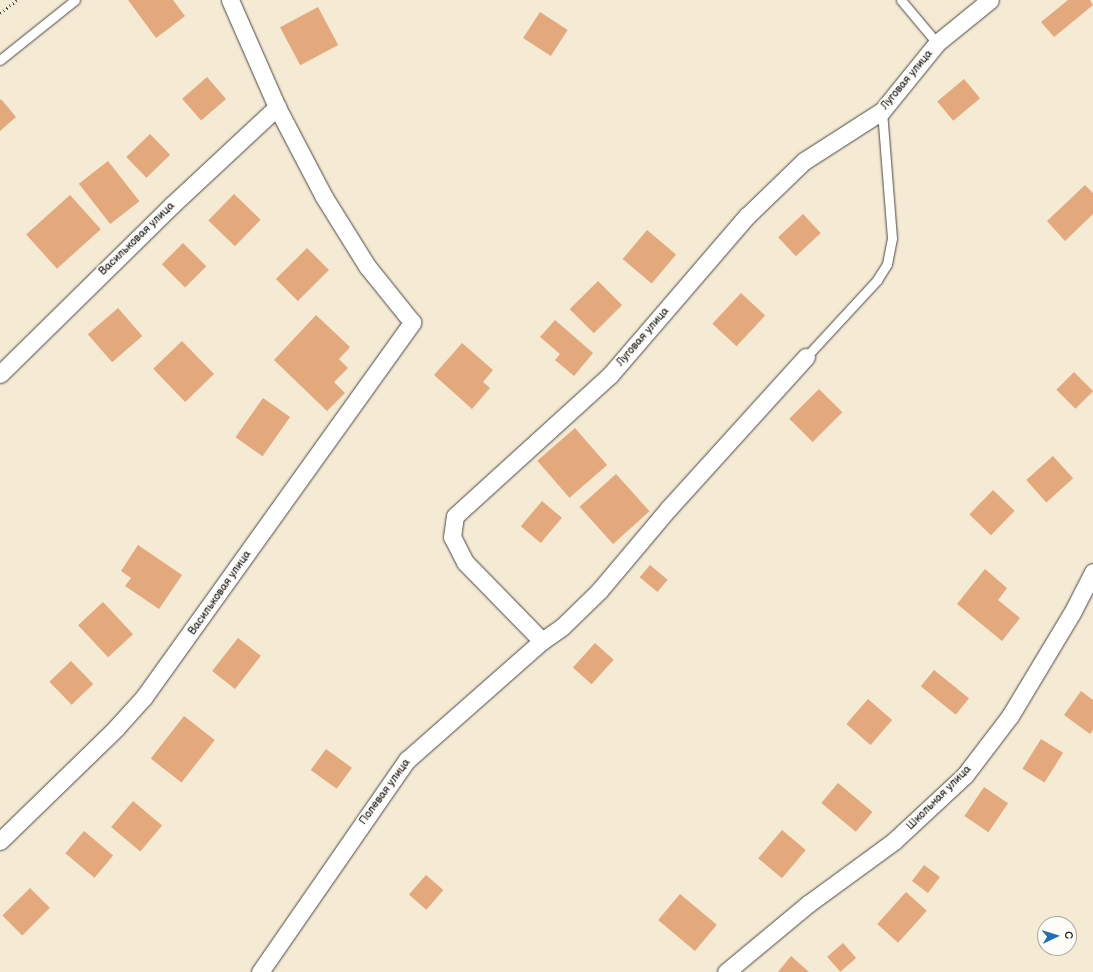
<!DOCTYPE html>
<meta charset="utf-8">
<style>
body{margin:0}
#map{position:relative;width:1093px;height:972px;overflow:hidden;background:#f5ead4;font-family:"Balsamiq Sans",sans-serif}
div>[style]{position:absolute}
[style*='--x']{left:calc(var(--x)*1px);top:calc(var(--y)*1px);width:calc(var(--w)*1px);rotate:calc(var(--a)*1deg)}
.building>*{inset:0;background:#e4a87d;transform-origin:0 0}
.path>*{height:2.5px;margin-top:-1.25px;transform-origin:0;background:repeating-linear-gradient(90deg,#494844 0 1px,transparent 0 4px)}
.roads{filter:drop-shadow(0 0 1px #494844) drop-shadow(0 0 1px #494844)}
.service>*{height:9px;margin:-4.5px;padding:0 4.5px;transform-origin:4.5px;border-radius:4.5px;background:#fff}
.minor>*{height:17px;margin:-8.5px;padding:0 8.5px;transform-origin:8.5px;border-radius:8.5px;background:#fff}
span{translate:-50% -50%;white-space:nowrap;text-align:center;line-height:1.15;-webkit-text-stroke:4px #fdfcf7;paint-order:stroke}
.street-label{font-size:11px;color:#2b2b2b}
.north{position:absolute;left:1037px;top:916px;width:40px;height:40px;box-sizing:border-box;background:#fdfcf7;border:1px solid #a9a8a5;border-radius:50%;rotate:86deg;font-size:11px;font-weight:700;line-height:16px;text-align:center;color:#2b2b2b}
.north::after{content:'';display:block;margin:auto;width:14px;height:18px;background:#1f6fb2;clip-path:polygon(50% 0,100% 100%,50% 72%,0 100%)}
</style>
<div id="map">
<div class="building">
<i style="clip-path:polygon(128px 0,173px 0,185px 16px,156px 38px)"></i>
<i style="clip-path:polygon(1068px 0,1090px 0,1093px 5px,1054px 37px,1041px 22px)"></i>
<i style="left:318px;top:7px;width:43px;height:43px;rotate:62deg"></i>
<i style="left:540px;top:12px;width:33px;height:31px;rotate:33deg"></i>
<i style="left:207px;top:77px;width:29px;height:33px;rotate:49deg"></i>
<i style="left:964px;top:79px;width:25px;height:35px;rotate:50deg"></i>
<i style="clip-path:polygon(1px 99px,16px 117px,0 131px,0 100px)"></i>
<i style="left:150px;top:134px;width:29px;height:33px;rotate:46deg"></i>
<i style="left:108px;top:161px;width:51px;height:37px;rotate:52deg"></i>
<i style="clip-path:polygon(1085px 185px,1093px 193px,1093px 214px,1065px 241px,1047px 221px)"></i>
<i style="left:234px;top:194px;width:37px;height:37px;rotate:44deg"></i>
<i style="left:70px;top:195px;width:46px;height:59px;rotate:48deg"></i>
<i style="left:803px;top:214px;width:26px;height:34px;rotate:47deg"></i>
<i style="left:647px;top:230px;width:38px;height:38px;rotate:40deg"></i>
<i style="left:183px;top:243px;width:33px;height:30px;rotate:45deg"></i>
<i style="left:307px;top:248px;width:31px;height:44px;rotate:45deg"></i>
<i style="left:598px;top:281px;width:34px;height:40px;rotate:45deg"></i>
<i style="left:741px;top:293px;width:33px;height:42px;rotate:43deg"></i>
<i style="left:118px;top:308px;width:37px;height:40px;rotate:49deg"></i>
<i style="clip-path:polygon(316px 315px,350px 347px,339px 359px,348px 368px,334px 382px,345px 393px,327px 411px,274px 360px)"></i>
<i style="clip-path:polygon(555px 320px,593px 353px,574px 376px,555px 360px,560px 354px,540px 337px)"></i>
<i style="left:182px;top:341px;width:46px;height:40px;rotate:46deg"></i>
<i style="clip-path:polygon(462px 343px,493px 370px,483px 382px,490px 388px,472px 409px,434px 375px)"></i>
<i style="left:1074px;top:372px;width:27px;height:25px;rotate:45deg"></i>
<i style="left:819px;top:389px;width:33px;height:42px;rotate:45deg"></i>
<i style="left:263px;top:398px;width:33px;height:48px;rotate:35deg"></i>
<i style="left:575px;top:428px;width:49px;height:50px;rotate:49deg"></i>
<i style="left:1053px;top:456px;width:30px;height:36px;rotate:48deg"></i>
<i style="left:616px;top:474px;width:50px;height:49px;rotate:48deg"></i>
<i style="left:993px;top:490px;width:30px;height:34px;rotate:44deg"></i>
<i style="left:542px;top:501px;width:26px;height:33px;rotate:40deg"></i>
<i style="clip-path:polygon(138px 545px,182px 575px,159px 609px,125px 586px,131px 578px,121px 571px)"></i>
<i style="left:650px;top:565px;width:23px;height:16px;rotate:40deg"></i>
<i style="clip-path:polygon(985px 569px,1007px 588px,998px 600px,1020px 618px,1002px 641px,957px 604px)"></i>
<i style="left:103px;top:602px;width:44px;height:34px;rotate:47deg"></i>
<i style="left:238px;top:638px;width:29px;height:42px;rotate:38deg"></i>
<i style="left:595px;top:643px;width:25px;height:33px;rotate:42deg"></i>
<i style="left:71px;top:661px;width:32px;height:30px;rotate:46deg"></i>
<i style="left:934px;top:670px;width:45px;height:21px;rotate:39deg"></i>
<i style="clip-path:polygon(1081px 691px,1093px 700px,1093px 730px,1090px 734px,1064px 715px)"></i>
<i style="left:868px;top:699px;width:32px;height:33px;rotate:41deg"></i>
<i style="left:184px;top:716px;width:39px;height:54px;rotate:38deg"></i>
<i style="left:1041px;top:739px;width:26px;height:35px;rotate:32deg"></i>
<i style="left:326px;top:749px;width:32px;height:26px;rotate:36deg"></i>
<i style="left:838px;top:783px;width:45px;height:26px;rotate:40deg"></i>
<i style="left:984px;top:787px;width:29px;height:35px;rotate:34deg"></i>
<i style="left:133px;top:801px;width:38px;height:34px;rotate:40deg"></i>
<i style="left:782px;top:830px;width:31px;height:37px;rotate:40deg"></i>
<i style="left:84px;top:831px;width:38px;height:29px;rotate:40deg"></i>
<i style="left:924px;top:865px;width:20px;height:20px;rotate:37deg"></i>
<i style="left:426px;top:875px;width:23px;height:26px;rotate:41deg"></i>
<i style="left:30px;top:888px;width:28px;height:39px;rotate:45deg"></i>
<i style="left:906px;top:892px;width:28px;height:43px;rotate:42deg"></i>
<i style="left:680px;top:894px;width:48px;height:34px;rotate:40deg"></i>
<i style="left:843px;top:943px;width:20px;height:21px;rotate:49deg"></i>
<i style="clip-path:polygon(791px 956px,809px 972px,778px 972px)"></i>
</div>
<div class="path">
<i style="--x:0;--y:13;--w:21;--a:-37"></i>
</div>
<div class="roads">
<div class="service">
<i style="--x:901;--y:0;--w:56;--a:50.1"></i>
<i style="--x:0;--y:60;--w:96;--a:-38.7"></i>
<i style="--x:806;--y:357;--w:105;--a:-47.3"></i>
<i style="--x:877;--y:280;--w:19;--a:-58"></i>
<i style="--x:887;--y:264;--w:26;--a:-79"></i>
<i style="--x:892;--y:238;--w:127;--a:-94.5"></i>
</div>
<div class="minor">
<i style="--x:0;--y:374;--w:241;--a:-44.5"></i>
<i style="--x:172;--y:205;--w:144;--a:-43"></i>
<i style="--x:542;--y:641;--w:110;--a:-134.3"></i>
<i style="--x:465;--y:562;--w:28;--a:-117"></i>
<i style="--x:452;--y:537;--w:21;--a:-82"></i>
<i style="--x:455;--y:516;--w:210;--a:-42.3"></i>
<i style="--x:610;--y:375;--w:210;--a:-49.3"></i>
<i style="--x:747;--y:216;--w:79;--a:-44"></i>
<i style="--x:804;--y:161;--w:93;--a:-32.7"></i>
<i style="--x:882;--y:111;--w:87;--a:-51"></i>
<i style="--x:937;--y:43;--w:68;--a:-39.1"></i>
<i style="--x:0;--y:841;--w:162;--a:-44.2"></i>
<i style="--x:116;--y:728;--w:42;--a:-47.9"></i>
<i style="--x:144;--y:697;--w:461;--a:-54.4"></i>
<i style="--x:412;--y:322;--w:72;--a:-128.8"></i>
<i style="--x:367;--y:266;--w:81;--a:-121.9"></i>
<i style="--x:324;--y:197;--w:102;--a:-117.6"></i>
<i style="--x:277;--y:107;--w:117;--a:-113.7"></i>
<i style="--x:260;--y:972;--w:258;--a:-55.3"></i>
<i style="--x:407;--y:760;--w:180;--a:-41.4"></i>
<i style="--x:542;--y:641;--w:24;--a:-35"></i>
<i style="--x:562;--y:627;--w:52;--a:-44.2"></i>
<i style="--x:599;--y:591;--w:109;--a:-49.9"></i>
<i style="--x:669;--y:508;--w:204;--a:-47.8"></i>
<i style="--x:726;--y:972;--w:107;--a:-39.7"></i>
<i style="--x:808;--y:904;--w:107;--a:-36.2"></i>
<i style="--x:894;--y:841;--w:97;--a:-42.9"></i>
<i style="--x:965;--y:775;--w:74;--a:-52.7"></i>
<i style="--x:1010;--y:716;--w:120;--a:-59"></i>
<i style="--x:1072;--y:613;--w:46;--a:-62.9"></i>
</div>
</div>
<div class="street-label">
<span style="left:907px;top:80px;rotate:-50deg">Луговая улица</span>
<span style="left:137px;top:239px;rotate:-44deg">Васильковая улица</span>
<span style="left:643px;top:337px;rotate:-49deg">Луговая улица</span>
<span style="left:220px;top:593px;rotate:-55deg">Васильковая улица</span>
<span style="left:385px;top:792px;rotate:-54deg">Полевая улица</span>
<span style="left:939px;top:798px;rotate:-45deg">Школьная улица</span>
</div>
<div class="north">С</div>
</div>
